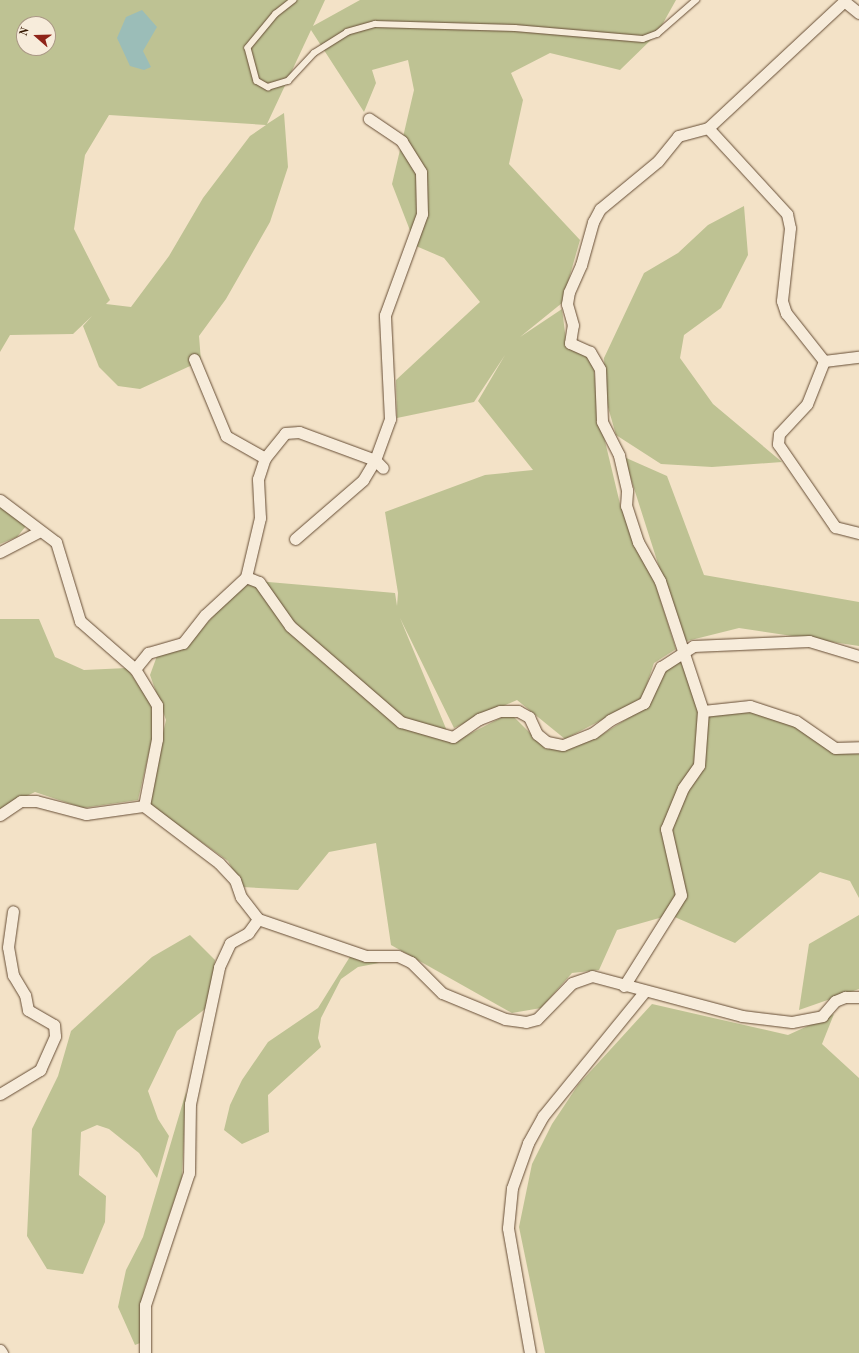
<!DOCTYPE html>
<style>
body{margin:0}
#map{position:relative;width:859px;height:1353px;overflow:hidden;background:#f3e2c7;font-family:"Old Standard TT",serif}
div>[style]{position:absolute}
[style*='--x']{left:calc(var(--x)*1px);top:calc(var(--y)*1px);width:calc(var(--w)*1px);rotate:calc(var(--a)*1deg)}
.green>*{inset:0;background:#bec293}
.water>*{inset:0;background:#9bbdb8}
.roads{filter:drop-shadow(0 0 1px #664d35) drop-shadow(0 0 1px #664d35)}
.service>*{height:5.5px;margin:-2.75px;padding:0 2.75px;transform-origin:2.75px;border-radius:2.75px;background:#f7ecdb}
.minor>*{height:11px;margin:-5.5px;padding:0 5.5px;transform-origin:5.5px;border-radius:5.5px;background:#f7ecdb}
span{translate:-50% -50%;white-space:nowrap;text-align:center;line-height:1.15;-webkit-text-stroke:4px #f7ecdb;paint-order:stroke}
.north{position:absolute;left:16px;top:16px;width:40px;height:40px;box-sizing:border-box;background:#f7ecdb;border:1px solid #aa9885;border-radius:50%;rotate:290deg;font-size:11px;font-weight:700;line-height:16px;text-align:center;color:#371b04}
.north::after{content:'';display:block;margin:auto;width:14px;height:18px;background:#8f2418;clip-path:polygon(50% 0,100% 100%,50% 72%,0 100%)}
</style>
<div id="map">
<div class="green">
<i style="clip-path:polygon(evenodd,0 0,325px 0,313px 26px,360px 0,676px 0,657px 34px,620px 70px,550px 53px,511px 73px,523px 100px,509px 164px,580px 240px,562px 303px,520px 337px,562px 309px,567px 348px,587px 356px,594px 369px,598px 412px,621px 508px,656px 586px,676px 649px,654px 663px,642px 699px,565px 739px,517px 700px,454px 728px,400px 618px,452px 743px,510px 713px,546px 749px,595px 739px,647px 706px,663px 670px,680px 660px,703px 711px,766px 711px,847px 753px,859px 754px,859px 898px,850px 881px,820px 872px,735px 943px,670px 915px,617px 930px,599px 970px,572px 973px,541px 1008px,512px 1013px,391px 945px,376px 843px,329px 852px,298px 890px,242px 887px,228px 861px,147px 803px,166px 720px,150px 675px,157px 656px,189px 643px,246px 580px,395px 593px,397px 606px,398px 593px,385px 512px,485px 475px,533px 470px,478px 401px,505px 355px,474px 402px,397px 418px,396px 380px,480px 302px,444px 258px,416px 246px,392px 184px,414px 90px,408px 60px,372px 70px,376px 83px,364px 112px,311px 30px,267px 124px,284px 113px,288px 167px,270px 222px,226px 299px,199px 336px,201px 361px,140px 389px,118px 386px,99px 367px,83px 326px,92px 316px,73px 334px,10px 335px,0 352px,0 0,24px 24px,48px 24px,48px 48px,24px 48px,24px 24px,0 0,109px 115px,266px 125px,250px 136px,203px 198px,169px 256px,131px 307px,106px 304px,110px 300px,74px 229px,85px 155px,109px 115px)"></i>
<i style="clip-path:polygon(744px 206px,748px 255px,721px 308px,684px 335px,680px 358px,713px 404px,782px 462px,712px 467px,661px 464px,616px 435px,606px 400px,604px 358px,644px 273px,678px 253px,708px 225px)"></i>
<i style="clip-path:polygon(624px 457px,667px 476px,704px 575px,859px 602px,859px 646px,739px 628px,683px 642px)"></i>
<i style="clip-path:polygon(0 507px,26px 526px,17px 537px,0 544px)"></i>
<i style="clip-path:polygon(0 619px,39px 619px,55px 657px,84px 670px,127px 668px,151px 704px,154px 731px,138px 800px,83px 808px,35px 792px,0 809px)"></i>
<i style="clip-path:polygon(859px 915px,859px 989px,799px 1010px,809px 944px)"></i>
<i style="clip-path:polygon(190px 935px,215px 960px,210px 1005px,177px 1031px,148px 1091px,158px 1119px,169px 1136px,157px 1178px,139px 1153px,109px 1129px,97px 1125px,81px 1132px,79px 1175px,106px 1196px,105px 1222px,83px 1274px,47px 1269px,27px 1236px,32px 1129px,58px 1076px,71px 1031px,152px 957px)"></i>
<i style="clip-path:polygon(351px 955px,379px 963px,358px 967px,341px 979px,321px 1018px,318px 1038px,321px 1047px,268px 1095px,269px 1132px,242px 1144px,224px 1130px,230px 1105px,242px 1080px,268px 1042px,318px 1008px)"></i>
<i style="clip-path:polygon(652px 1004px,788px 1035px,834px 1014px,822px 1044px,859px 1078px,859px 1353px,545px 1353px,519px 1227px,532px 1164px,552px 1124px,578px 1085px)"></i>
<i style="clip-path:polygon(186px 1092px,182px 1177px,144px 1290px,140px 1343px,135px 1345px,118px 1307px,126px 1270px,143px 1237px)"></i>
</div>
<div class="water">
<i style="clip-path:polygon(142px 10px,157px 27px,143px 51px,151px 67px,144px 70px,130px 66px,117px 38px,126px 17px)"></i>
</div>
<div class="roads">
<div class="service">
<i style="--x:294;--y:0;--w:23;--a:142"></i>
<i style="--x:276;--y:14;--w:44;--a:129.5"></i>
<i style="--x:248;--y:48;--w:34;--a:75"></i>
<i style="--x:257;--y:81;--w:13;--a:29"></i>
<i style="--x:268;--y:87;--w:21;--a:-17"></i>
<i style="--x:288;--y:81;--w:38;--a:-47"></i>
<i style="--x:314;--y:53;--w:39;--a:-32"></i>
<i style="--x:347;--y:32;--w:29;--a:-16"></i>
<i style="--x:375;--y:24;--w:140;--a:1.6"></i>
<i style="--x:515;--y:28;--w:128;--a:4.9"></i>
<i style="--x:643;--y:39;--w:15;--a:-20"></i>
<i style="--x:657;--y:34;--w:52;--a:-41.1"></i>
</div>
<div class="minor">
<i style="--x:708;--y:128;--w:117;--a:47.4"></i>
<i style="--x:787;--y:214;--w:14;--a:78"></i>
<i style="--x:790;--y:228;--w:73;--a:96.3"></i>
<i style="--x:782;--y:301;--w:13;--a:72"></i>
<i style="--x:786;--y:313;--w:61;--a:51.6"></i>
<i style="--x:824;--y:361;--w:46;--a:111.6"></i>
<i style="--x:807;--y:404;--w:41;--a:133"></i>
<i style="--x:779;--y:434;--w:10;--a:96"></i>
<i style="--x:778;--y:444;--w:101;--a:55.5"></i>
<i style="--x:835;--y:527;--w:25;--a:14"></i>
<i style="--x:194;--y:359;--w:83;--a:67.4"></i>
<i style="--x:226;--y:436;--w:45;--a:29.4"></i>
<i style="--x:824;--y:361;--w:35;--a:-7"></i>
<i style="--x:0;--y:500;--w:70;--a:36.9"></i>
<i style="--x:56;--y:542;--w:83;--a:73.1"></i>
<i style="--x:80;--y:621;--w:73;--a:41.1"></i>
<i style="--x:135;--y:669;--w:42;--a:58.6"></i>
<i style="--x:157;--y:705;--w:34;--a:90"></i>
<i style="--x:157;--y:739;--w:68;--a:101"></i>
<i style="--x:144;--y:806;--w:94;--a:37.2"></i>
<i style="--x:219;--y:863;--w:23;--a:47"></i>
<i style="--x:235;--y:880;--w:18;--a:71"></i>
<i style="--x:241;--y:897;--w:28;--a:52"></i>
<i style="--x:258;--y:919;--w:114;--a:18.9"></i>
<i style="--x:366;--y:956;--w:32;--a:0"></i>
<i style="--x:398;--y:956;--w:14;--a:25"></i>
<i style="--x:411;--y:962;--w:44;--a:45"></i>
<i style="--x:442;--y:993;--w:68;--a:22.4"></i>
<i style="--x:505;--y:1019;--w:21;--a:8"></i>
<i style="--x:526;--y:1022;--w:11;--a:-15"></i>
<i style="--x:537;--y:1019;--w:50;--a:-45.8"></i>
<i style="--x:572;--y:983;--w:21;--a:-19"></i>
<i style="--x:592;--y:976;--w:155;--a:14.9"></i>
<i style="--x:742;--y:1016;--w:50;--a:6.8"></i>
<i style="--x:792;--y:1022;--w:31;--a:-11"></i>
<i style="--x:822;--y:1016;--w:20;--a:-49"></i>
<i style="--x:835;--y:1001;--w:11;--a:-22"></i>
<i style="--x:845;--y:997;--w:14;--a:0"></i>
<i style="--x:295;--y:539;--w:90;--a:-40.9"></i>
<i style="--x:363;--y:480;--w:23;--a:-59"></i>
<i style="--x:375;--y:460;--w:44;--a:-69.9"></i>
<i style="--x:390;--y:419;--w:104;--a:-92.8"></i>
<i style="--x:385;--y:315;--w:108;--a:-69.9"></i>
<i style="--x:422;--y:214;--w:42;--a:-91.4"></i>
<i style="--x:421;--y:172;--w:36;--a:-122"></i>
<i style="--x:402;--y:141;--w:40;--a:-146"></i>
<i style="--x:0;--y:552;--w:45;--a:-27.7"></i>
<i style="--x:246;--y:577;--w:14;--a:21"></i>
<i style="--x:259;--y:582;--w:54;--a:54.8"></i>
<i style="--x:290;--y:626;--w:147;--a:40.9"></i>
<i style="--x:401;--y:722;--w:54;--a:16.1"></i>
<i style="--x:453;--y:737;--w:32;--a:-35"></i>
<i style="--x:479;--y:719;--w:22;--a:-21"></i>
<i style="--x:500;--y:711;--w:18;--a:0"></i>
<i style="--x:518;--y:711;--w:13;--a:29"></i>
<i style="--x:529;--y:717;--w:19;--a:65"></i>
<i style="--x:537;--y:734;--w:13;--a:39"></i>
<i style="--x:547;--y:742;--w:16;--a:11"></i>
<i style="--x:563;--y:745;--w:32;--a:-22"></i>
<i style="--x:593;--y:733;--w:21;--a:-37"></i>
<i style="--x:610;--y:720;--w:38;--a:-27"></i>
<i style="--x:644;--y:703;--w:40;--a:-65"></i>
<i style="--x:661;--y:667;--w:38;--a:-33"></i>
<i style="--x:693;--y:646;--w:116;--a:-2.5"></i>
<i style="--x:809;--y:641;--w:52;--a:16.7"></i>
<i style="--x:135;--y:669;--w:21;--a:-51"></i>
<i style="--x:148;--y:653;--w:36;--a:-16"></i>
<i style="--x:183;--y:643;--w:36;--a:-52"></i>
<i style="--x:205;--y:615;--w:56;--a:-42.8"></i>
<i style="--x:246;--y:577;--w:61;--a:-76.7"></i>
<i style="--x:260;--y:518;--w:39;--a:-93"></i>
<i style="--x:258;--y:479;--w:22;--a:-72"></i>
<i style="--x:265;--y:458;--w:32;--a:-51"></i>
<i style="--x:285;--y:433;--w:14;--a:-4"></i>
<i style="--x:299;--y:432;--w:81;--a:20.2"></i>
<i style="--x:375;--y:460;--w:11;--a:45"></i>
<i style="--x:703;--y:711;--w:47;--a:-6.1"></i>
<i style="--x:750;--y:706;--w:48;--a:18.1"></i>
<i style="--x:796;--y:721;--w:47;--a:34.7"></i>
<i style="--x:835;--y:748;--w:24;--a:-2"></i>
<i style="--x:0;--y:815;--w:25;--a:-34"></i>
<i style="--x:21;--y:801;--w:15;--a:0"></i>
<i style="--x:36;--y:801;--w:52;--a:14.6"></i>
<i style="--x:86;--y:814;--w:59;--a:-7.9"></i>
<i style="--x:624;--y:986;--w:107;--a:-57.9"></i>
<i style="--x:681;--y:895;--w:68;--a:-102.8"></i>
<i style="--x:666;--y:829;--w:44;--a:-67.5"></i>
<i style="--x:683;--y:788;--w:28;--a:-55"></i>
<i style="--x:699;--y:765;--w:54;--a:-85.8"></i>
<i style="--x:703;--y:711;--w:137;--a:-108.3"></i>
<i style="--x:660;--y:581;--w:45;--a:-119.4"></i>
<i style="--x:638;--y:542;--w:38;--a:-108"></i>
<i style="--x:626;--y:506;--w:16;--a:-86"></i>
<i style="--x:627;--y:490;--w:36;--a:-103"></i>
<i style="--x:619;--y:455;--w:38;--a:-117"></i>
<i style="--x:602;--y:421;--w:52;--a:-92.2"></i>
<i style="--x:600;--y:369;--w:20;--a:-120"></i>
<i style="--x:590;--y:352;--w:22;--a:-156"></i>
<i style="--x:570;--y:343;--w:18;--a:-81"></i>
<i style="--x:573;--y:325;--w:22;--a:-106"></i>
<i style="--x:567;--y:304;--w:12;--a:-81"></i>
<i style="--x:569;--y:292;--w:30;--a:-66"></i>
<i style="--x:581;--y:265;--w:45;--a:-74.4"></i>
<i style="--x:593;--y:222;--w:15;--a:-62"></i>
<i style="--x:600;--y:209;--w:75;--a:-39.6"></i>
<i style="--x:658;--y:161;--w:32;--a:-51"></i>
<i style="--x:678;--y:136;--w:31;--a:-15"></i>
<i style="--x:708;--y:128;--w:186;--a:-43"></i>
<i style="--x:844;--y:1;--w:19;--a:39"></i>
<i style="--x:0;--y:1094;--w:47;--a:-31"></i>
<i style="--x:40;--y:1070;--w:37;--a:-66"></i>
<i style="--x:55;--y:1036;--w:11;--a:-95"></i>
<i style="--x:54;--y:1025;--w:30;--a:-150"></i>
<i style="--x:28;--y:1010;--w:15;--a:-101"></i>
<i style="--x:25;--y:995;--w:23;--a:-121"></i>
<i style="--x:13;--y:975;--w:28;--a:-100"></i>
<i style="--x:8;--y:947;--w:36;--a:-82"></i>
<i style="--x:0;--y:1350;--w:4;--a:56"></i>
<i style="--x:145;--y:1353;--w:48;--a:-90"></i>
<i style="--x:145;--y:1305;--w:139;--a:-71.6"></i>
<i style="--x:189;--y:1173;--w:69;--a:-89.2"></i>
<i style="--x:190;--y:1104;--w:140;--a:-78"></i>
<i style="--x:219;--y:967;--w:26;--a:-65"></i>
<i style="--x:230;--y:943;--w:21;--a:-29"></i>
<i style="--x:248;--y:933;--w:17;--a:-54"></i>
<i style="--x:530;--y:1353;--w:127;--a:-100"></i>
<i style="--x:508;--y:1228;--w:40;--a:-84.3"></i>
<i style="--x:512;--y:1188;--w:48;--a:-70.4"></i>
<i style="--x:528;--y:1143;--w:31;--a:-61"></i>
<i style="--x:543;--y:1116;--w:161;--a:-50.8"></i>
</div>
</div>
<div class="north">N</div>
</div>
